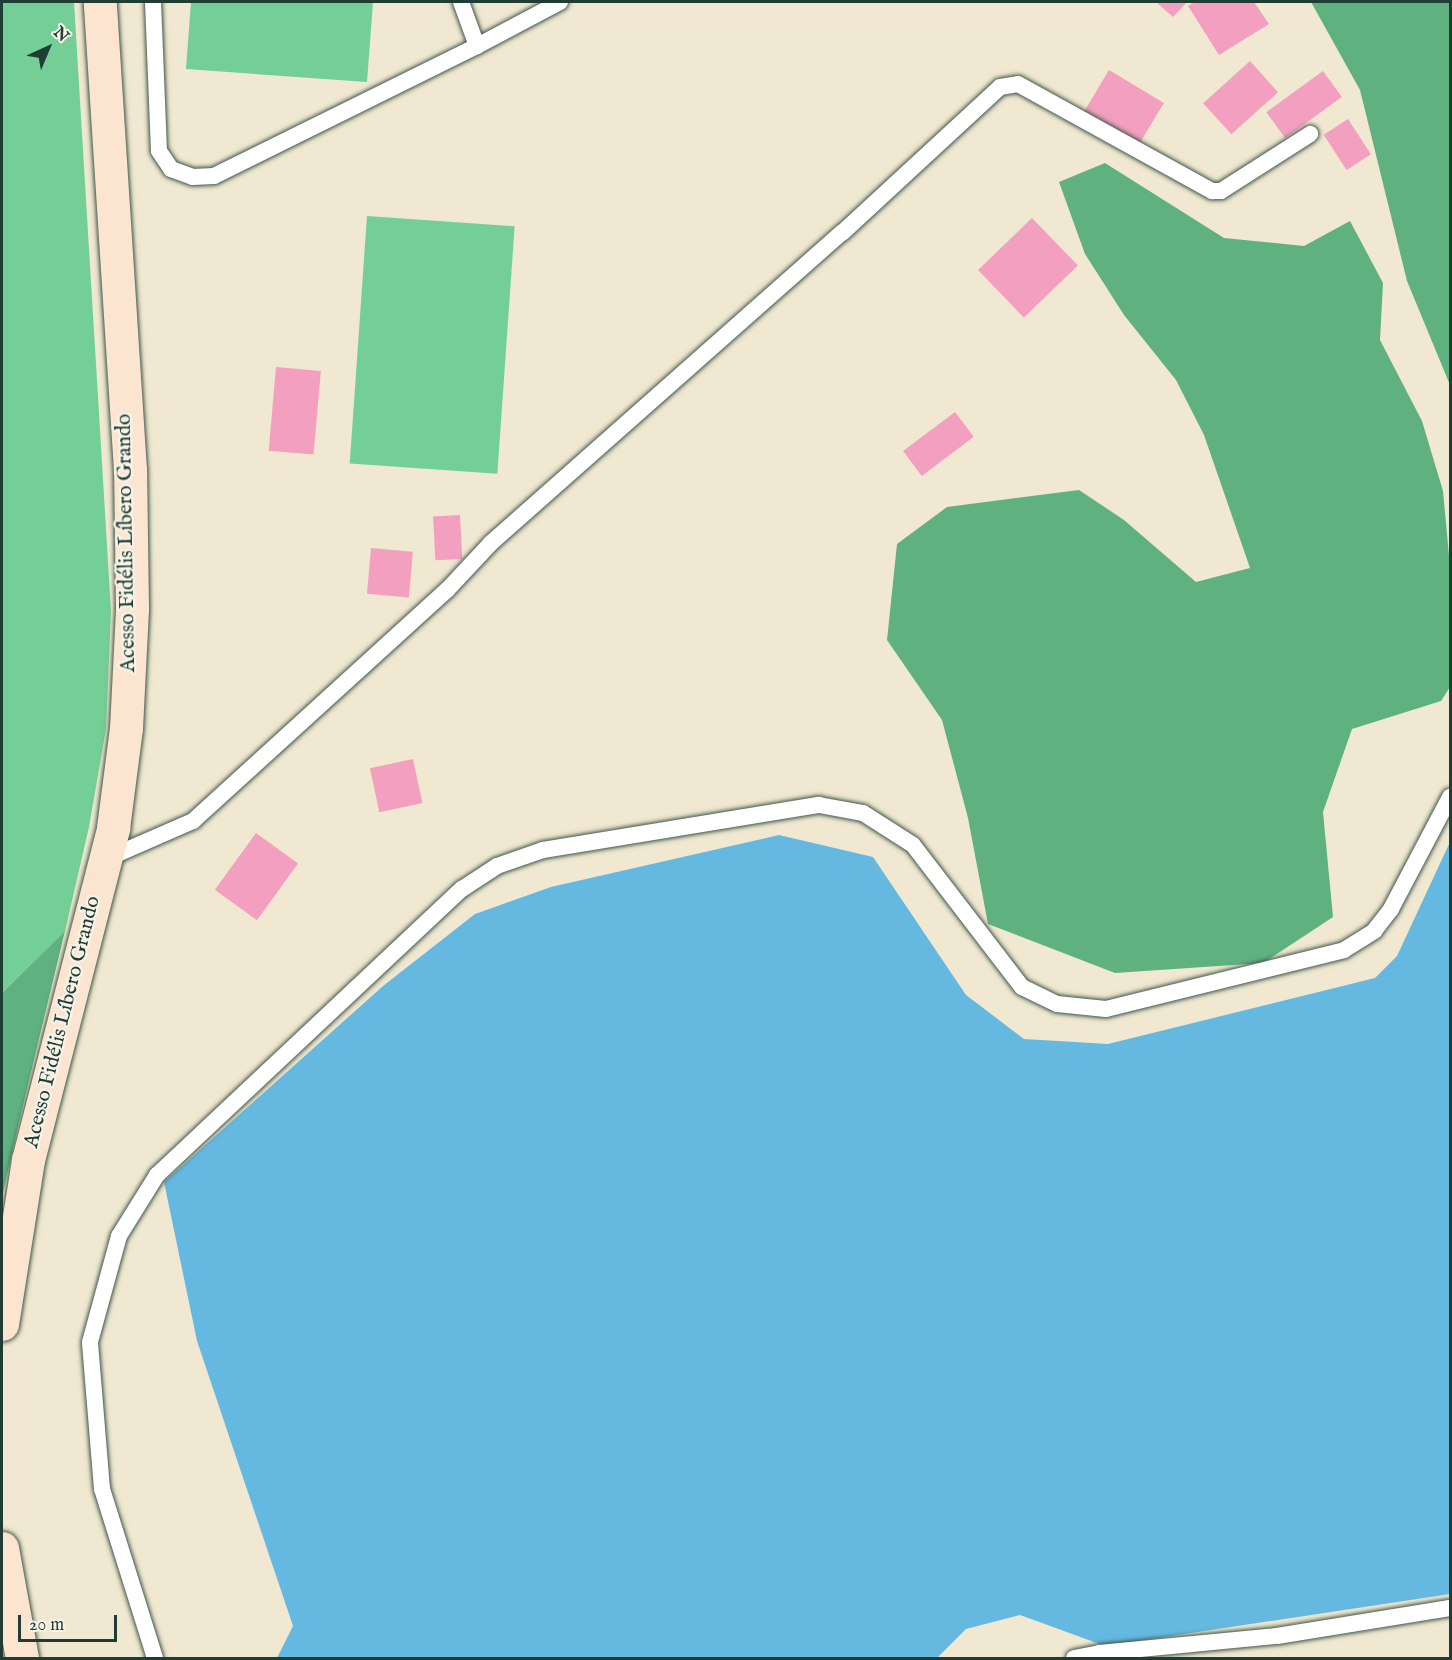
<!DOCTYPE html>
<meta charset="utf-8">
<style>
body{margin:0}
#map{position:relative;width:1452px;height:1660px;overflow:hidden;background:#f0e8d0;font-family:"IM FELL English",serif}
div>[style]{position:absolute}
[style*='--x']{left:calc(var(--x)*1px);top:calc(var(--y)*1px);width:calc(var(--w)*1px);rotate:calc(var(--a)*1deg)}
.green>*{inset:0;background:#74cf96;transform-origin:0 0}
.forest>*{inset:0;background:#5fb27f}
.water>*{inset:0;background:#65b9e1}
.building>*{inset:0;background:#f39fc0;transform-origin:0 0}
.roads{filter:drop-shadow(0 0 2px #3e574b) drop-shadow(0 0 2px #3e574b)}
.lane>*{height:16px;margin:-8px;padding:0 8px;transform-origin:8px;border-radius:8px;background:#fff}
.secondary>*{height:33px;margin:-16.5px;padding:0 16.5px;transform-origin:16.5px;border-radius:16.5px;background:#fce5d0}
span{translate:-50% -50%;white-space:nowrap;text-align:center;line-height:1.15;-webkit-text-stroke:4.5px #f7f3e8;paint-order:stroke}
.street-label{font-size:21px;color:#1f3d34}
.frame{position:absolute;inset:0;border:3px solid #1f3d34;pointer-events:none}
.north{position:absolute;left:18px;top:18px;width:60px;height:60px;-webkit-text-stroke:4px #f7f3e8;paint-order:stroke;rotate:44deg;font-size:16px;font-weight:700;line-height:24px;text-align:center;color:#1f3d34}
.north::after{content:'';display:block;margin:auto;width:21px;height:27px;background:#1f3d34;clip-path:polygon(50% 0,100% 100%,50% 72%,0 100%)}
.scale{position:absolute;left:18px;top:1615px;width:99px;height:27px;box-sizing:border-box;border:3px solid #1f3d34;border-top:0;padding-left:8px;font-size:18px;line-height:21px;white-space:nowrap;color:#1f3d34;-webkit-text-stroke:4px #f7f3e8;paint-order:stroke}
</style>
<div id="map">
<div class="green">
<i style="clip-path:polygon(2px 2px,74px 2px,111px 611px,106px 729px,89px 827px,65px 931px,2px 993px)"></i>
<i style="clip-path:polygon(191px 2px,373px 2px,367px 82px,186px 69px)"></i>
<i style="left:367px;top:216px;width:148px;height:248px;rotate:4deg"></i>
</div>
<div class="forest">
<i style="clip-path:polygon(1311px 2px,1450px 2px,1450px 385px,1407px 281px,1360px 90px)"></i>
<i style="clip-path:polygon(1105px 163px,1224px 238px,1304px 246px,1350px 221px,1383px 283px,1380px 340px,1422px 421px,1443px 491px,1450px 566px,1450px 687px,1441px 701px,1352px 729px,1323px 812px,1333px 917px,1263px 963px,1115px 973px,988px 924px,968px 818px,942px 720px,887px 640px,897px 544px,947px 507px,1079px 490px,1124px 520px,1196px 582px,1250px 568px,1204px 435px,1176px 380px,1124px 315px,1085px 254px,1059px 182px)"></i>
<i style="clip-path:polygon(65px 931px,18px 1126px,2px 1197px,2px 993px)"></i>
</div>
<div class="water">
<i style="clip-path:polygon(779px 835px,873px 857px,966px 995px,1024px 1039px,1108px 1044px,1375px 978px,1397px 956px,1450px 842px,1450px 1594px,1105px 1646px,1020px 1615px,966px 1629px,937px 1658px,277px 1658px,293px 1626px,197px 1341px,164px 1182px,383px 986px,475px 914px,551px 887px)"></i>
</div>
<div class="building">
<i style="clip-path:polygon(1156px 2px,1187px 2px,1173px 17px)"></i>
<i style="clip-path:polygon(1195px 2px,1254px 2px,1269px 24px,1219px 55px,1188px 6px)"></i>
<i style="left:1250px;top:61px;width:42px;height:63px;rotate:48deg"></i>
<i style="left:1109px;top:70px;width:64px;height:48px;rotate:31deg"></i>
<i style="left:1323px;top:71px;width:32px;height:70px;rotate:54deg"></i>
<i style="left:1348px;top:119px;width:42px;height:29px;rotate:57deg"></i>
<i style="left:1032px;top:218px;width:66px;height:75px;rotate:46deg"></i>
<i style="left:276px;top:367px;width:45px;height:84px;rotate:5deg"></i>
<i style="left:955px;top:412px;width:31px;height:65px;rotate:53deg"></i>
<i style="left:460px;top:515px;width:44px;height:27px;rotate:87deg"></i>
<i style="left:371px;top:548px;width:42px;height:46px;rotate:5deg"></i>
<i style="left:413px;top:759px;width:45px;height:44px;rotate:78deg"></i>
<i style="left:256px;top:833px;width:52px;height:70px;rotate:36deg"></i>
</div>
<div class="roads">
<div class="lane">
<i style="--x:153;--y:2;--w:149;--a:87.7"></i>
<i style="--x:159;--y:151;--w:22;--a:56"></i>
<i style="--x:171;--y:169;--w:23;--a:20"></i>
<i style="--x:193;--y:177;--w:21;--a:-3"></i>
<i style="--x:214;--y:176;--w:293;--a:-26.3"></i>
<i style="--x:461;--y:2;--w:47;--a:70"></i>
<i style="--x:477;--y:46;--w:94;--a:-27.9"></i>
<i style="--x:106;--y:859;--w:95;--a:-23.6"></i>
<i style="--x:193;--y:821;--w:343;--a:-42.3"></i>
<i style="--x:447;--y:590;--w:64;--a:-46.9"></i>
<i style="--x:491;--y:543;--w:468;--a:-41.5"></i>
<i style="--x:842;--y:233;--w:215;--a:-42.7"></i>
<i style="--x:1000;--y:87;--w:18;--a:-9"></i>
<i style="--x:1018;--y:84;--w:222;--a:28.9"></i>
<i style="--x:1212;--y:191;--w:9;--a:0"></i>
<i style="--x:1221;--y:191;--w:106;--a:-32.6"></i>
<i style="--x:155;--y:1658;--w:177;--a:-107.4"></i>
<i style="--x:102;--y:1489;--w:147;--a:-94.7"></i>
<i style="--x:90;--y:1342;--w:110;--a:-74.7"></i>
<i style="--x:119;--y:1236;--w:72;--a:-58.1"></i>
<i style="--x:157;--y:1175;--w:418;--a:-43.2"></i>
<i style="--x:462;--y:889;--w:42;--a:-33.3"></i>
<i style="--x:497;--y:866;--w:49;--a:-19.2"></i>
<i style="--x:543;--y:850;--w:280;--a:-9.3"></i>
<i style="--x:819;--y:805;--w:45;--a:10.3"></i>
<i style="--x:863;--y:813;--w:59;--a:32.6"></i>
<i style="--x:913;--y:845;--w:179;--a:52.5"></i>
<i style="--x:1022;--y:987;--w:39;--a:26"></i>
<i style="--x:1057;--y:1004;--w:49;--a:5.8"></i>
<i style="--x:1106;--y:1009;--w:245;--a:-13.9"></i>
<i style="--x:1344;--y:950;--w:36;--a:-32"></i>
<i style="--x:1374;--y:931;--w:28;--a:-52"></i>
<i style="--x:1391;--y:909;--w:127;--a:-62.2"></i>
<i style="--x:1074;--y:1658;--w:25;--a:-11"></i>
<i style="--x:1099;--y:1653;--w:179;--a:-5.5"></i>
<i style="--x:1277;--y:1636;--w:175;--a:-9.2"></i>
</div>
<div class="secondary">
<i style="--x:2;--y:1324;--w:166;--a:-81"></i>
<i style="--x:28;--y:1160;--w:343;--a:-75.6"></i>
<i style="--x:113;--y:828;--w:101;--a:-82.6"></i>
<i style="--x:126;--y:728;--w:120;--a:-87.1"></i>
<i style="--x:132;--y:608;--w:138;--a:-90.8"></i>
<i style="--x:130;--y:470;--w:469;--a:-93.7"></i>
<i style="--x:2;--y:1548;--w:112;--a:79.7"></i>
</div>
</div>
<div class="street-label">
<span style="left:127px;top:543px;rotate:-91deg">Acesso Fidélis Líbero Grando</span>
<span style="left:63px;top:1022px;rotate:-76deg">Acesso Fidélis Líbero Grando</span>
</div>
<div class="frame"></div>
<div class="north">N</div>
<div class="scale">20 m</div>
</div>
